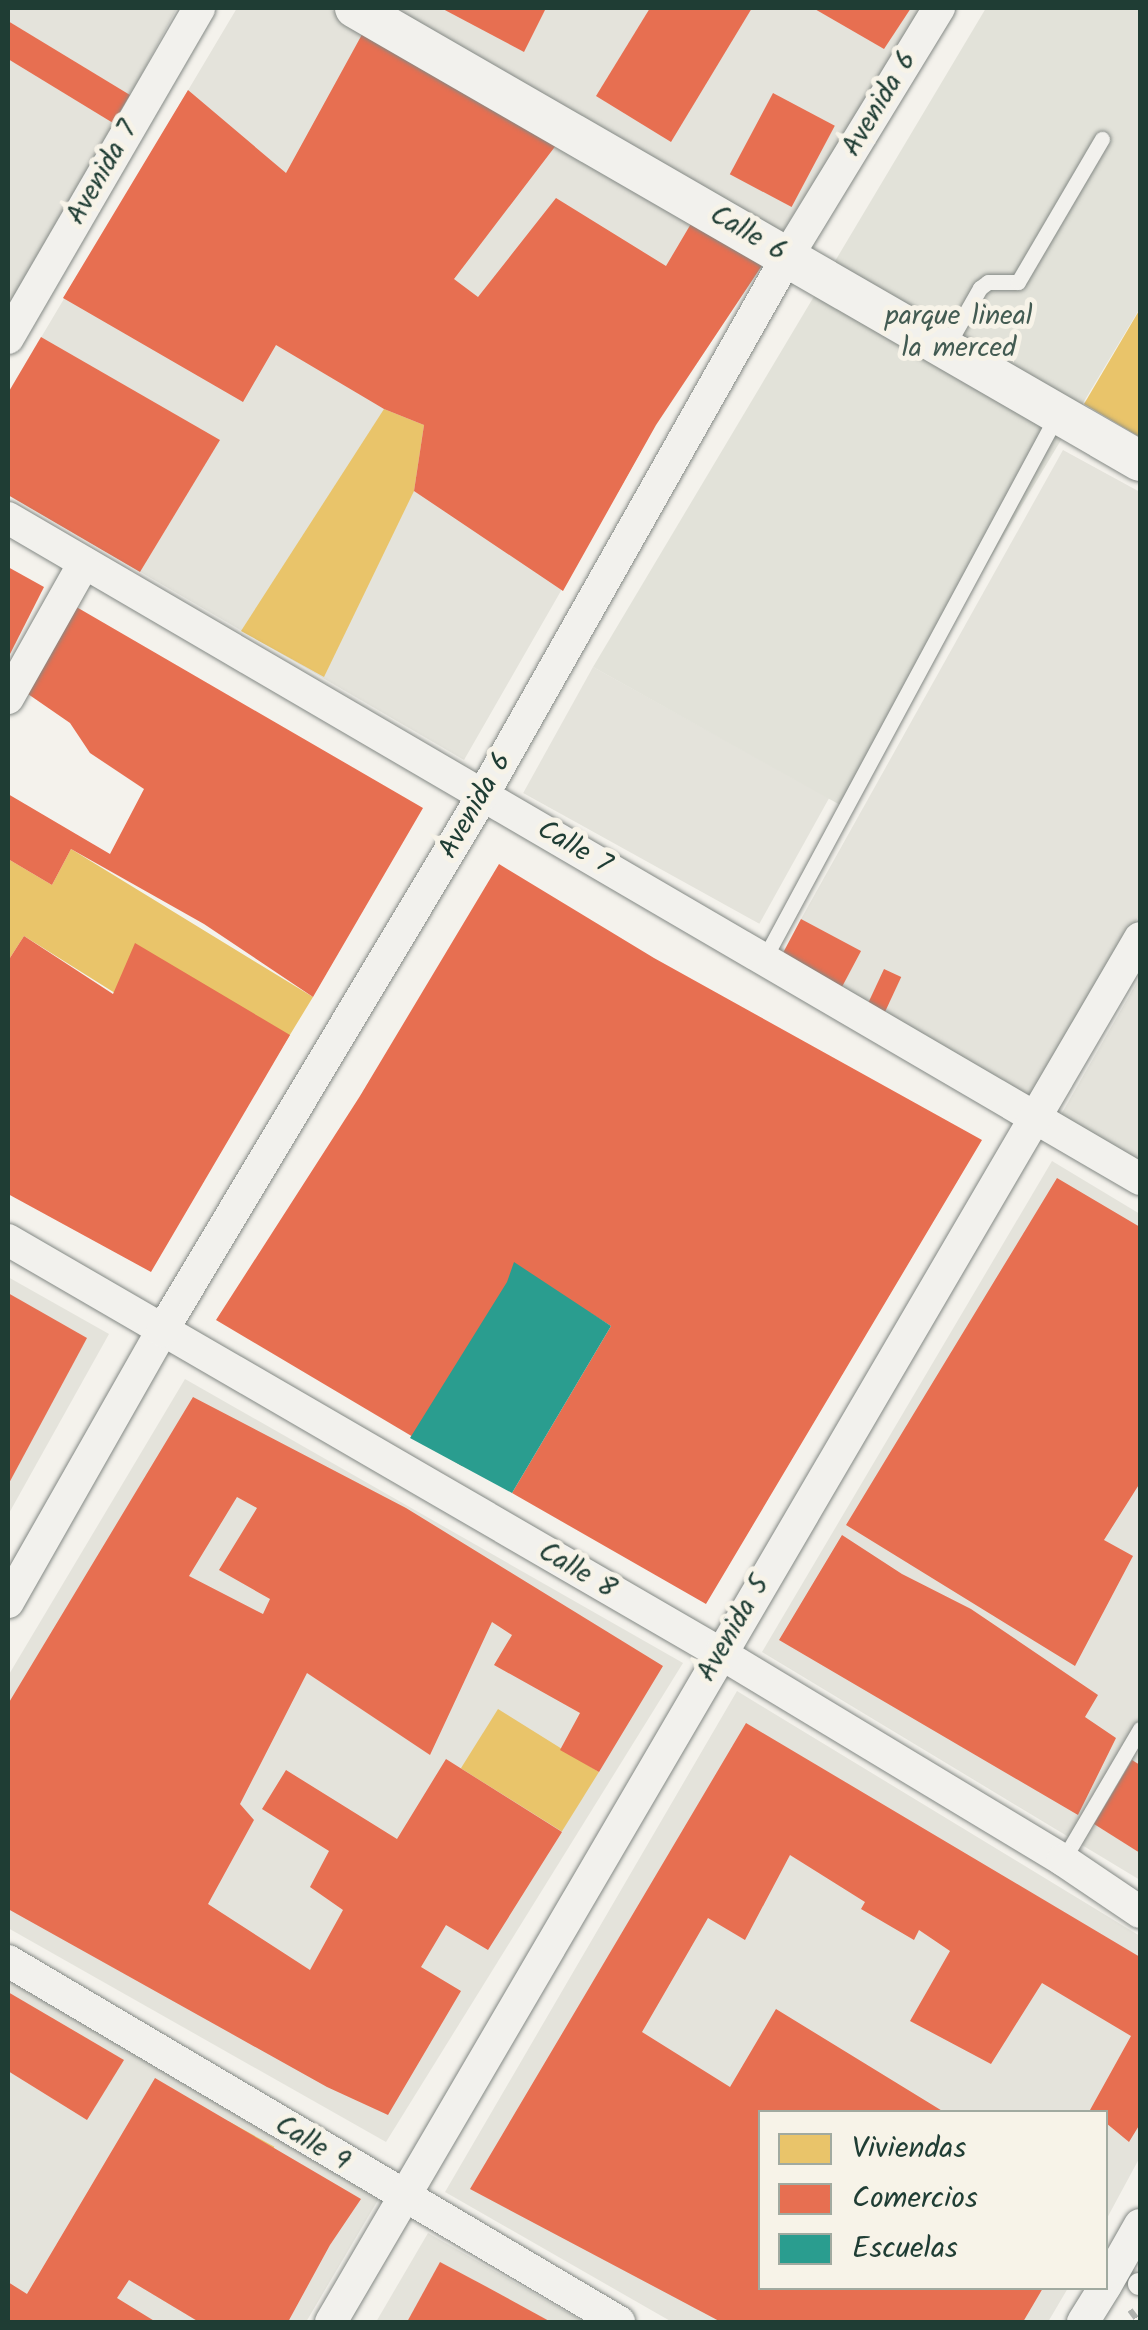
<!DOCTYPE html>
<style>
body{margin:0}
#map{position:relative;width:1148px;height:2330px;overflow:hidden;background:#f4f2ec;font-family:Kalam,sans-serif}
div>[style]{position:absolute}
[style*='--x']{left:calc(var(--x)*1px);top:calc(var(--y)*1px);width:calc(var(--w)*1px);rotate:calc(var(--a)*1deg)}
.built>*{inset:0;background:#e4e3db;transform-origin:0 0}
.green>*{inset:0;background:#e2e2d9}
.homes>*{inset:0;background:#e9c46a;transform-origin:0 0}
.shops>*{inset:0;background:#e76f51;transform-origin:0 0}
.schools>*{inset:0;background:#2a9d8f}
.path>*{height:6px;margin-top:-3px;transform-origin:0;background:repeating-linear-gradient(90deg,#b0b2ae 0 10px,transparent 0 18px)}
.roads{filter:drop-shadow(0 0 2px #848985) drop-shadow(0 0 2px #848985)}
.service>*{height:15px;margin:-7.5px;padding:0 7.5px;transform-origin:7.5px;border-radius:7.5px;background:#f2f1ed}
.pedestrian>*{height:22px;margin:-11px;padding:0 11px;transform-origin:11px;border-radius:11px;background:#f2f1ed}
.minor>*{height:32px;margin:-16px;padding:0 16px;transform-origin:16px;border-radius:16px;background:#f2f1ed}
.tertiary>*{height:40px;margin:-20px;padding:0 20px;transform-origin:20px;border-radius:20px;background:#f2f1ed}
span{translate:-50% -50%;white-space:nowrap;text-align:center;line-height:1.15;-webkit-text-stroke:10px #f7f3e8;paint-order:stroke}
.street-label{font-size:28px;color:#1f3d34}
.park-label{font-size:28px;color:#435b52}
.frame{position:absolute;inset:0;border:10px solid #1f3d34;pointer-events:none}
.legend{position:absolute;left:758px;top:2110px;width:350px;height:180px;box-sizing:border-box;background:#f7f3e8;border:2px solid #a1aaa0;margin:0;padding:12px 18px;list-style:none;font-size:30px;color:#1f3d34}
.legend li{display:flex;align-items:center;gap:20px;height:50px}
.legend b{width:50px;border:2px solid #a1aaa0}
</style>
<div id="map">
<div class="built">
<i style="clip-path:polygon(8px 8px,177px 8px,91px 169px,8px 309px)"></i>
<i style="clip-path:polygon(237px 8px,328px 8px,763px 264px,656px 425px,464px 760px,8px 495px,8px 393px)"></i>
<i style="clip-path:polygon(377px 8px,924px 8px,781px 234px)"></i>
<i style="clip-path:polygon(1063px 450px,1140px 492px,1140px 914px,1031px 1100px,840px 991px,801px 919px)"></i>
<i style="left:593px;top:667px;width:270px;height:144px;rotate:29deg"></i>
<i style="clip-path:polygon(1140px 977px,1140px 1165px,1059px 1118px)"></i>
<i style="clip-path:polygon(1052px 1161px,1140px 1214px,1140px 1880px,762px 1652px)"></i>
<i style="clip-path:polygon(8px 1277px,109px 1334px,8px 1515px)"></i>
<i style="clip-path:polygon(185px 1379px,683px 1663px,386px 2142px,8px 1928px,8px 1676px)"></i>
<i style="clip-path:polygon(737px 1691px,1140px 1936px,1140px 2157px,1106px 2220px,1106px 2112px,760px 2112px,760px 2288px,1068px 2288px,1048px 2322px,672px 2322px,445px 2192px)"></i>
<i style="clip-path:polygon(8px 1976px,381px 2195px,306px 2322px,8px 2322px)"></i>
<i style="clip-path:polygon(428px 2233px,584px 2322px,376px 2322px)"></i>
</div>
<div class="green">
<i style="clip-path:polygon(986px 8px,1140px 8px,1140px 308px,842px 806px,593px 667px)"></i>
</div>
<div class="homes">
<i style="clip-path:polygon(1140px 309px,1140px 437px,1084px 404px)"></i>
<i style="clip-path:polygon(465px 317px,641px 451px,618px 492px,464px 373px)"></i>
<i style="clip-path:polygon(384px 409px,424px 425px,414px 491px,324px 677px,241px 631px)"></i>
<i style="clip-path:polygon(71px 849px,313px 997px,260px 1084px,24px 936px,8px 961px,8px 859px,52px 885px)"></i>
<i style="left:498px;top:1709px;width:119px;height:70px;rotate:32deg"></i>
<i style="left:228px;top:2121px;width:53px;height:91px;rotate:29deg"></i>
</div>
<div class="shops">
<i style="clip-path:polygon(441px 8px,546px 8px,524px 52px)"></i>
<i style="clip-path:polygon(650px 8px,752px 8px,671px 142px,596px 96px)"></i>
<i style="clip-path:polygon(813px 8px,911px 8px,884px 49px)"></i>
<i style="clip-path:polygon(8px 21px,130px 95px,113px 123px,8px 59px)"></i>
<i style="clip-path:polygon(365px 29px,557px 144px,454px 279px,478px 297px,556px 198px,666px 266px,692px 222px,763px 264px,656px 425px,563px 591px,414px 491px,424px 425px,384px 409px,276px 345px,243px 402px,63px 298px,188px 90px,286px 173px)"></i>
<i style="left:773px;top:93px;width:70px;height:92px;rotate:28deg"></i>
<i style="clip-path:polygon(41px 337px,220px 440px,140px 572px,8px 495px,8px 393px)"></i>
<i style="clip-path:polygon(8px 567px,44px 587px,8px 658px)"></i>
<i style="clip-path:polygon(73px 605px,423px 808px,313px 997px,204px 924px,71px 849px,52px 885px,8px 859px,8px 794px,110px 854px,144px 789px,90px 753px,70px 723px,28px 694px)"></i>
<i style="clip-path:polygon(499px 864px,654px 958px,982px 1140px,706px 1604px,512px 1493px,611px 1326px,558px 1293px,462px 1466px,216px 1320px,360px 1096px)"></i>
<i style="left:801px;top:919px;width:68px;height:45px;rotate:28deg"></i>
<i style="clip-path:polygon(24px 936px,113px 994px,135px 943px,290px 1035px,151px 1272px,8px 1194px,8px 961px)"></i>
<i style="left:884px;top:969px;width:19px;height:44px;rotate:25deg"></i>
<i style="clip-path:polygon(1057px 1178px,1140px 1227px,1140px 1483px,1104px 1540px,1133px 1556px,1075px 1666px,846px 1525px)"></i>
<i style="clip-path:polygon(8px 1293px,87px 1338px,8px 1485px)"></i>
<i style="clip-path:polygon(evenodd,193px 1397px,406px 1508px,663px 1666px,599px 1772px,560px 1750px,580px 1713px,494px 1665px,512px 1635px,492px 1622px,430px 1755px,307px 1673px,240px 1804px,254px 1820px,208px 1904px,310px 1970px,343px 1910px,310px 1887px,329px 1851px,262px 1809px,286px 1770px,397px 1839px,446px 1759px,562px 1832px,488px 1950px,446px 1925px,421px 1967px,461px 1991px,388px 2115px,327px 2087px,8px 1909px,8px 1704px,193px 1397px,237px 1497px,257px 1508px,219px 1570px,270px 1599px,263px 1614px,189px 1576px,237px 1497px)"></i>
<i style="clip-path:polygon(842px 1535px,902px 1574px,971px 1609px,1098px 1695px,1085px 1717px,1116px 1738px,1078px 1815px,779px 1640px)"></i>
<i style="clip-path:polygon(746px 1723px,1140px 1957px,1140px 2124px,1129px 2142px,1106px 2123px,1106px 2112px,1090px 2110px,1131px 2036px,1042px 1983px,991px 2064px,910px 2021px,950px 1951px,919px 1930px,914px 1940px,861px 1909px,865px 1902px,790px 1855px,745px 1940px,708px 1918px,642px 2032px,730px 2087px,776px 2009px,944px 2112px,760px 2112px,760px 2288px,1043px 2288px,1023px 2322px,721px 2322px,470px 2189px)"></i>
<i style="clip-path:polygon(1132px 1760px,1140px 1765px,1140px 1853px,1094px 1824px)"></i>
<i style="clip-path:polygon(8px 1992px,124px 2060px,87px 2120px,8px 2071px)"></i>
<i style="clip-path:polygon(155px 2078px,361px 2199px,330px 2245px,288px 2322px,199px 2322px,129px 2280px,117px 2298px,156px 2322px,8px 2322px,8px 2282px,27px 2294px)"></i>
<i style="clip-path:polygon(440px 2262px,487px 2287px,551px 2322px,407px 2322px)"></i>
</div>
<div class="schools">
<i style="clip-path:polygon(514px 1262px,611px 1326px,512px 1493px,410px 1438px,507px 1282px)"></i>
</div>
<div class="path">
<i style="--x:1130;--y:2310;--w:15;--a:53"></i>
</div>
<div class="roads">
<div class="service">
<i style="--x:947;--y:346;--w:67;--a:-60.4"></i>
<i style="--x:980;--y:288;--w:10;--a:-37"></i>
<i style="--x:988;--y:282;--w:30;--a:0"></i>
<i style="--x:1018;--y:282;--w:166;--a:-59.6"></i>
<i style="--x:764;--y:959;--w:616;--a:-61.69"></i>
<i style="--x:1063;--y:1860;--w:152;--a:-59.6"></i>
</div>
<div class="pedestrian">
<i style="--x:1139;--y:2284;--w:1;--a:0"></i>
</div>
<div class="minor">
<i style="--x:8;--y:338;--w:381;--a:-59.9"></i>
<i style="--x:8;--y:518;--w:1311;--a:30.28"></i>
<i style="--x:8;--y:698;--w:155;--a:-60.6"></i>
<i style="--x:8;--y:1240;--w:823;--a:30.12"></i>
<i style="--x:720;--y:1653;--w:401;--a:31.1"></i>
<i style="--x:1063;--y:1860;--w:93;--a:34"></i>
<i style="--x:8;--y:1602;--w:312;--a:-60.4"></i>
<i style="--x:162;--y:1331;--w:625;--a:-59.08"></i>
<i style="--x:483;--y:795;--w:618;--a:-60.53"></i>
<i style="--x:787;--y:257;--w:292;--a:-58.6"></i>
<i style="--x:8;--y:1961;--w:710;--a:30.58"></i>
<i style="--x:1106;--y:2285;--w:69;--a:-60.5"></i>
<i style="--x:331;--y:2322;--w:1603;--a:-59.69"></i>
<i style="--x:1083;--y:2322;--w:40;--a:-58"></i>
</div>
<div class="tertiary">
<i style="--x:355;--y:8;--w:906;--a:29.99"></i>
</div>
</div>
<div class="street-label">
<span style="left:880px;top:104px;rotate:-59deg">Avenida 6</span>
<span style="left:103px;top:173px;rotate:-60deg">Avenida 7</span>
<span style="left:748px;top:234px;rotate:30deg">Calle 6</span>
<span style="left:476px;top:806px;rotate:-60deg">Avenida 6</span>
<span style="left:574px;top:848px;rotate:30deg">Calle 7</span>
<span style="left:577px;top:1571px;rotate:30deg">Calle 8</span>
<span style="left:734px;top:1629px;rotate:-60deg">Avenida 5</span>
<span style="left:312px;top:2144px;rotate:31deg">Calle 9</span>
</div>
<div class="park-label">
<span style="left:959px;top:333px">parque lineal<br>la merced</span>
</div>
<div class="frame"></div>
<ul class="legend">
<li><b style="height:28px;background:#e9c46a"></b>Viviendas</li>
<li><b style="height:28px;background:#e76f51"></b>Comercios</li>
<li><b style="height:28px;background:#2a9d8f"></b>Escuelas</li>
</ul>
</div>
